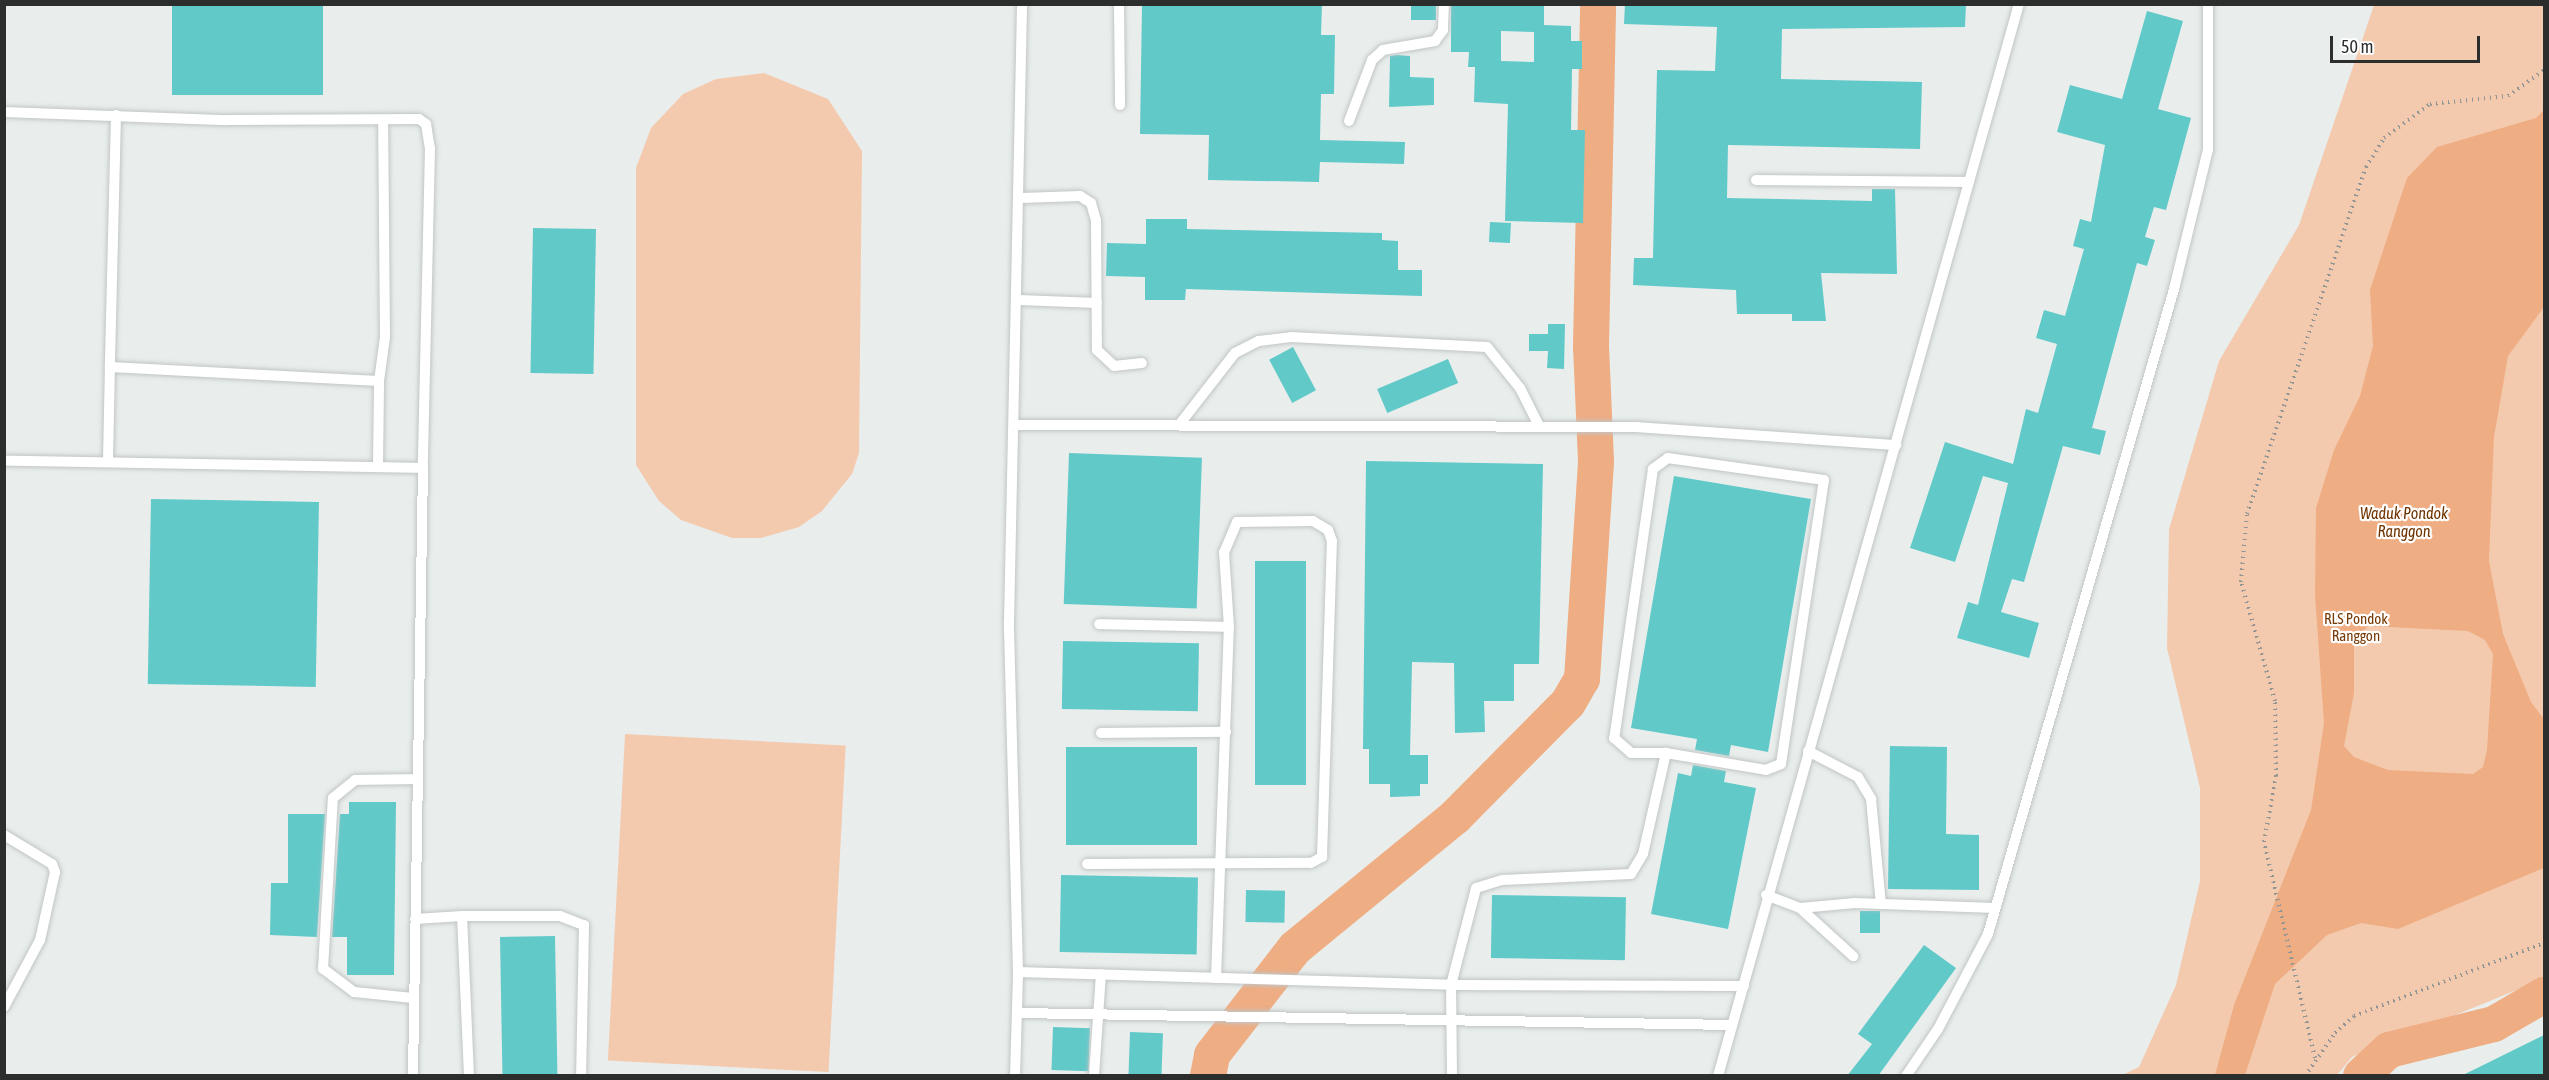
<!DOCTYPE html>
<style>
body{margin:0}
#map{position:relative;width:2549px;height:1080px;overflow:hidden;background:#e9eeed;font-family:"Asap Condensed",sans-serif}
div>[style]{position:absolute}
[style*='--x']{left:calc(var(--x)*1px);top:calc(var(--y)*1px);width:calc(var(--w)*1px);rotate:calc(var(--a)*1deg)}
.green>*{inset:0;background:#f4caaf;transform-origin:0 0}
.water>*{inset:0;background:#efad83}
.river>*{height:36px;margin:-18px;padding:0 18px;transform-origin:18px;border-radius:18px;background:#efad83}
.building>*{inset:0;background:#62c9c9;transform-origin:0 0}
.path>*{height:4px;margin-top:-2px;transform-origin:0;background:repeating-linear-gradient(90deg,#929594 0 1.5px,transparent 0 6px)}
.roads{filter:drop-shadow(0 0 2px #c1c5c5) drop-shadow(0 0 2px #c1c5c5)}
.lane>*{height:10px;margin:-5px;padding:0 5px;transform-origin:5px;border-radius:5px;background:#fff}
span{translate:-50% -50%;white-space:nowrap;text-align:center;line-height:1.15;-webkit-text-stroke:4.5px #fff;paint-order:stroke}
.park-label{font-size:15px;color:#763a07}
.water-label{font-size:16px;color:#6f3400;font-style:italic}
.frame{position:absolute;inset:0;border:6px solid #2c2d2d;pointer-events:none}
.scale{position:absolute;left:2330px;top:36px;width:150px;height:27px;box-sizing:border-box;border:3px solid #2c2d2d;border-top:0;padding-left:8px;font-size:18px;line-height:21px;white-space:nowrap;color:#2c2d2d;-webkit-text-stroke:4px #fff;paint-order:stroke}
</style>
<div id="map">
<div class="green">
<i style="clip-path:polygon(2374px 5px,2544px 5px,2544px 979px,2352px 1057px,2337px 1075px,2120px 1076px,2139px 1067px,2176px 985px,2200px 881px,2200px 788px,2167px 648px,2169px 529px,2219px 361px,2299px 225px)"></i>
<i style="clip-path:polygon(764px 73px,828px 99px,862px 151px,859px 453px,852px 474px,822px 511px,799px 527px,761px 538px,732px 538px,681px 520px,659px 501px,636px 465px,636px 168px,651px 128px,683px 94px,716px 79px)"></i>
<i style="left:625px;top:734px;width:221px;height:327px;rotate:3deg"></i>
</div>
<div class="water">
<i style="clip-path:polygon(evenodd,2544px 110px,2544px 307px,2508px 356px,2494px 437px,2489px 561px,2503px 634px,2531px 702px,2544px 719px,2544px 868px,2398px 929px,2361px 923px,2327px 935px,2275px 984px,2245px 1075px,2215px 1075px,2234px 1005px,2311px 810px,2324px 723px,2315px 595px,2316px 508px,2334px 450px,2360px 396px,2373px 346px,2370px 290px,2407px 178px,2437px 147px,2536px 118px,2544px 110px,2368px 626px,2468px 631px,2485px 640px,2493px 654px,2487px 750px,2483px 767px,2473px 774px,2388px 770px,2354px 757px,2344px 746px,2354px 693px,2354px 643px,2368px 626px)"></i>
</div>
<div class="river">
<i style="--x:1208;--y:1076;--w:21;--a:-79"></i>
<i style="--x:1212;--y:1055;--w:135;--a:-52.2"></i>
<i style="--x:1295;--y:948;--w:207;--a:-39.3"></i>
<i style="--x:1455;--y:817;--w:161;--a:-45.3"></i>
<i style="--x:1568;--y:703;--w:28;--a:-60"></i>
<i style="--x:1582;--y:679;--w:218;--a:-86.3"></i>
<i style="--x:1596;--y:461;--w:115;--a:-92.5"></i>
<i style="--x:1591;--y:346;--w:342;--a:-88.8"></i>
<i style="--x:2361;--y:1076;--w:38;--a:-43"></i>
<i style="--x:2389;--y:1050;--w:108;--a:-13.9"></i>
<i style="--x:2494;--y:1024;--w:58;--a:-30.1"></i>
</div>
<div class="building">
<i style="left:172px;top:4px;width:151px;height:91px"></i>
<i style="clip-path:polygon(1142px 4px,1322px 4px,1321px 35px,1335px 35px,1334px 94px,1321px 94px,1320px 140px,1405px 142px,1404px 164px,1320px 162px,1319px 182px,1208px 180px,1209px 135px,1140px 134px)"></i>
<i style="left:1411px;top:4px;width:25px;height:16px"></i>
<i style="clip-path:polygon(evenodd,1451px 4px,1544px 4px,1544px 25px,1571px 26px,1571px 41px,1582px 41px,1582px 69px,1572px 69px,1571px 130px,1585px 130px,1583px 223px,1505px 221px,1508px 104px,1474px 102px,1475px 67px,1468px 67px,1469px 52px,1451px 52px,1451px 4px,1501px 31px,1534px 32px,1534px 62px,1501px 61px,1501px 31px)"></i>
<i style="clip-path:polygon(1625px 4px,1966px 4px,1965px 27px,1782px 29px,1781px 79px,1922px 82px,1920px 149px,1728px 145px,1727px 198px,1872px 201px,1872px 189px,1895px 189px,1897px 274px,1821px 273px,1826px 321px,1792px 321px,1792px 314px,1737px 314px,1736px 290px,1633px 285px,1634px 258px,1653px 258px,1657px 70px,1715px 71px,1717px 27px,1624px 24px)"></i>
<i style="clip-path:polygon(2147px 11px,2183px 21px,2158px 109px,2191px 118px,2166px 210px,2154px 207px,2145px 237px,2155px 240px,2147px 266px,2137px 263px,2092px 428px,2106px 431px,2100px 455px,2063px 446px,2024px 582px,2012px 579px,2001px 612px,2039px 623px,2029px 658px,1957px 638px,1968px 602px,1978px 605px,2008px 483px,1983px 476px,1955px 562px,1910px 548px,1945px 442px,2013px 464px,2026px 409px,2038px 413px,2057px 344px,2036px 338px,2044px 310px,2065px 316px,2084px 249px,2073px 246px,2080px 219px,2091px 222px,2105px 145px,2057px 132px,2070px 85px,2122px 99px)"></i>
<i style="clip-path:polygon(1397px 55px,1410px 56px,1410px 77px,1434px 78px,1434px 105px,1389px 107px,1390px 56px)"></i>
<i style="clip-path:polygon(1146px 219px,1187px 219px,1187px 229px,1382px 233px,1382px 240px,1398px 241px,1398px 270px,1422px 270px,1422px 296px,1186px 289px,1185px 300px,1145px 300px,1145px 277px,1106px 276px,1107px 243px,1146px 244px)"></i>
<i style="left:1490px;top:222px;width:21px;height:20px;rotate:3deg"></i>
<i style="left:533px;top:228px;width:63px;height:145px;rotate:1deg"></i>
<i style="clip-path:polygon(1548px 324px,1565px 324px,1564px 369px,1547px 368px,1548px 351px,1529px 351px,1529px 334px,1548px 334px)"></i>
<i style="left:1293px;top:347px;width:49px;height:27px;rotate:62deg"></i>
<i style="left:1448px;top:359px;width:26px;height:77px;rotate:67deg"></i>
<i style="left:1069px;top:453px;width:133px;height:151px;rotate:2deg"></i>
<i style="clip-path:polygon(1366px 461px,1543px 464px,1539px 664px,1514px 664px,1514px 701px,1484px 701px,1485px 732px,1455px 733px,1454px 663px,1412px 662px,1410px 755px,1428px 755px,1428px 784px,1420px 784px,1420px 796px,1390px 797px,1390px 784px,1369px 784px,1369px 749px,1363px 749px)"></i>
<i style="clip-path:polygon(1674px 476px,1811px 499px,1768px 752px,1731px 745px,1729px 756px,1695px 750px,1697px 739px,1631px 728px)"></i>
<i style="left:151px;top:499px;width:168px;height:185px;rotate:1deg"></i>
<i style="left:1255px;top:561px;width:51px;height:224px"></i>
<i style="left:1063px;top:641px;width:136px;height:68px;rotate:1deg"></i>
<i style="clip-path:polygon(1890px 746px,1947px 747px,1946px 834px,1979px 835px,1979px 890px,1888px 889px)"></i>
<i style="left:1066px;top:747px;width:131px;height:98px"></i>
<i style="clip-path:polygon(1693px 765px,1726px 771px,1724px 782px,1756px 788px,1728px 929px,1651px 914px,1678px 773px,1691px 776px)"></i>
<i style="clip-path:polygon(349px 802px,396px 802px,394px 975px,347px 975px,347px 937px,332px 937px,340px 814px,349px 814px)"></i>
<i style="clip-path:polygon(288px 814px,325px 814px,317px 937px,270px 935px,271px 883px,288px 883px)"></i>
<i style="left:1061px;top:875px;width:137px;height:77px;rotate:1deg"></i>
<i style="left:1246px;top:890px;width:39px;height:32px;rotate:1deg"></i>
<i style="left:1492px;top:895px;width:134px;height:63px;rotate:1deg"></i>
<i style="left:1860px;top:911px;width:20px;height:22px"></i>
<i style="left:555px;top:936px;width:140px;height:55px;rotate:89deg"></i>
<i style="clip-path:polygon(1924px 945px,1956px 968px,1878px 1076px,1847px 1076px,1872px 1044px,1858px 1034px)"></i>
<i style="left:1053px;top:1027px;width:37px;height:43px;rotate:2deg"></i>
<i style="left:1130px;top:1032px;width:33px;height:44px;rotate:2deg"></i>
<i style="clip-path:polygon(2544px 1035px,2544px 1076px,2461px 1076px)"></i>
</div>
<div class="path">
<i style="--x:2315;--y:1058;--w:222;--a:-103.3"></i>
<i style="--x:2264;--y:842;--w:67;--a:-79.7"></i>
<i style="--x:2276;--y:776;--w:75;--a:-90.8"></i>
<i style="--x:2275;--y:701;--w:124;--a:-105.9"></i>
<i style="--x:2241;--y:582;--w:68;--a:-85"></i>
<i style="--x:2247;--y:514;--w:367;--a:-71.1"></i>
<i style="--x:2366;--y:167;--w:34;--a:-58"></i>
<i style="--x:2384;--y:138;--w:57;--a:-36.5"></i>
<i style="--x:2430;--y:104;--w:78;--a:-5.9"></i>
<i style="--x:2508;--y:96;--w:44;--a:-35.8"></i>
<i style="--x:2305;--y:1076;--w:52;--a:-55.1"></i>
<i style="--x:2335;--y:1033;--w:25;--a:-42"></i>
<i style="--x:2354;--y:1016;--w:204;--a:-21"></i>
</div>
<div class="roads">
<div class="lane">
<i style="--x:1119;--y:4;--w:101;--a:89.4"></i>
<i style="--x:4;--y:112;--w:223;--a:2.1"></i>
<i style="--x:227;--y:120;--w:192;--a:-0.3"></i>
<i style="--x:419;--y:119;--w:9;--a:36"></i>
<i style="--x:426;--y:124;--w:24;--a:81"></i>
<i style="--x:430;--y:148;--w:320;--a:91.3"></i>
<i style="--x:423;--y:468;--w:419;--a:-179"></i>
<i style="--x:116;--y:115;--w:252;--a:91.4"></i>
<i style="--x:110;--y:367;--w:269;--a:3"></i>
<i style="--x:379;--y:381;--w:44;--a:-82.2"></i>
<i style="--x:385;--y:337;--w:217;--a:-90.5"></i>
<i style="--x:1349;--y:121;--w:65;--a:-69.3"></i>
<i style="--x:1372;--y:60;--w:15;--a:-42"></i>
<i style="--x:1383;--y:50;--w:53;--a:-9.8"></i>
<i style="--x:1435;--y:41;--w:14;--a:-54"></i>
<i style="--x:1443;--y:30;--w:26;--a:-88"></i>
<i style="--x:1756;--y:180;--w:213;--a:0.5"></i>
<i style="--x:1021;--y:198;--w:59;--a:-1.9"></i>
<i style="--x:1080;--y:196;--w:13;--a:32"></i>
<i style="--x:1091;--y:203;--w:18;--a:74"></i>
<i style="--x:1096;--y:220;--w:130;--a:89.6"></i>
<i style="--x:1097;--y:350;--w:23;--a:43"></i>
<i style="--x:1114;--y:366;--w:28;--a:-6"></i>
<i style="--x:1019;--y:300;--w:78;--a:2.2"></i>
<i style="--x:1015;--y:425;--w:622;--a:0.18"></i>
<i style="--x:1637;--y:427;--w:260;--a:4"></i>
<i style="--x:1179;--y:425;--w:91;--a:-52.1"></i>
<i style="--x:1235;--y:353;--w:27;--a:-27"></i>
<i style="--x:1259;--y:341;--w:32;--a:-7"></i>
<i style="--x:1291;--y:337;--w:196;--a:2.9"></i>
<i style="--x:1487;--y:347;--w:53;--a:51.2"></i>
<i style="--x:1520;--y:388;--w:42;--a:63.4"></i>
<i style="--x:108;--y:460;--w:93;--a:-88.8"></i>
<i style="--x:378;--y:467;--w:86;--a:-89.3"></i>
<i style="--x:1101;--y:733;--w:125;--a:-0.5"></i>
<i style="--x:1808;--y:751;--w:56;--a:27.5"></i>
<i style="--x:1858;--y:777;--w:26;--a:59"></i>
<i style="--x:1871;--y:799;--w:105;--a:84.6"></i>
<i style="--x:4;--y:835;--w:56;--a:31.1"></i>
<i style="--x:52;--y:864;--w:9;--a:69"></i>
<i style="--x:55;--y:872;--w:70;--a:102.4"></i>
<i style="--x:40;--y:940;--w:76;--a:118.2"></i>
<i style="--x:1087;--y:864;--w:224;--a:-0.3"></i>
<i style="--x:1311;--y:863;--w:13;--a:-29"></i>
<i style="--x:1322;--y:857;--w:316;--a:-88.2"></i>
<i style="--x:1332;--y:541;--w:12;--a:-110"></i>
<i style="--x:1328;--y:530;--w:17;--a:-149"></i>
<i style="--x:1313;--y:521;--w:76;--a:179.2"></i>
<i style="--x:1237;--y:522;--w:33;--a:113"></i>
<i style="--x:1224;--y:552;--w:75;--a:86.2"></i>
<i style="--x:1229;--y:627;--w:130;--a:-178.7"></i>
<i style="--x:1766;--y:895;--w:36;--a:21"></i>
<i style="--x:1800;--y:908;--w:55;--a:-5.2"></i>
<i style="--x:1855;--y:903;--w:140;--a:2"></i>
<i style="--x:1800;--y:908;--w:72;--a:42.2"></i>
<i style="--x:415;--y:919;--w:47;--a:-3.7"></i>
<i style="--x:1018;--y:972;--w:433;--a:1.7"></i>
<i style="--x:1451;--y:985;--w:293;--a:0.2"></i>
<i style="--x:1216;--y:978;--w:351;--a:-87.9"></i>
<i style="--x:413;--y:998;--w:59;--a:-174.2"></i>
<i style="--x:354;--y:992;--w:39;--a:-143"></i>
<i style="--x:323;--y:969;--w:171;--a:-86.7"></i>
<i style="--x:333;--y:798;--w:28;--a:-39"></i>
<i style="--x:355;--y:780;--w:62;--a:-0.9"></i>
<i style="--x:1017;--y:1013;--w:715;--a:0.96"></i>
<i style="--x:413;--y:1076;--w:608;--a:-89.06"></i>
<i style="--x:469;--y:1076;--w:160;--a:-92.5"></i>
<i style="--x:462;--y:916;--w:98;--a:0"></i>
<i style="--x:560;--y:916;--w:26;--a:21"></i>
<i style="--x:584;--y:925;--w:151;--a:91.1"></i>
<i style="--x:1015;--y:1076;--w:104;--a:-88.3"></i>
<i style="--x:1018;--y:972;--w:350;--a:-91.5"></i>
<i style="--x:1009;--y:622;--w:618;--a:-88.79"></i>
<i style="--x:1094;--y:1076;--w:102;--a:-86.1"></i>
<i style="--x:1452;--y:1076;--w:91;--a:-90.6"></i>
<i style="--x:1451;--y:985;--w:100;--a:-75.5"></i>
<i style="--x:1476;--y:888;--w:28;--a:-17"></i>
<i style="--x:1503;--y:880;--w:128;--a:-2.7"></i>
<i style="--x:1631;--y:874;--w:23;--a:-59"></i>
<i style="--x:1643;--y:854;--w:104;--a:-77.2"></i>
<i style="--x:1666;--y:753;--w:101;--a:9.6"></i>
<i style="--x:1766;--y:770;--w:16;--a:-22"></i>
<i style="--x:1781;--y:764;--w:287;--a:-81.4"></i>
<i style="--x:1824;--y:480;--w:158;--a:-172"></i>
<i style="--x:1668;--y:458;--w:19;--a:144"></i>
<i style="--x:1653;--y:469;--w:272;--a:98.2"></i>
<i style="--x:1614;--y:738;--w:23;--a:41"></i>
<i style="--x:1631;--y:753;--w:35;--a:0"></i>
<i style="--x:1718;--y:1076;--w:1113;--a:-74.32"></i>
<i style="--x:1906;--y:1076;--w:57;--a:-55.8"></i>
<i style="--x:1938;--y:1029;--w:107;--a:-62.2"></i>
<i style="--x:1988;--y:934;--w:671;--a:-73.91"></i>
<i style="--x:2174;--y:289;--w:143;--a:-76.3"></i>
<i style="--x:2208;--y:150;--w:146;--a:-90"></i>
</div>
</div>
<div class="park-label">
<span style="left:2356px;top:627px">RLS Pondok<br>Ranggon</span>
</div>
<div class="water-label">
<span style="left:2404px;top:522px">Waduk Pondok<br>Ranggon</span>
</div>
<div class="frame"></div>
<div class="scale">50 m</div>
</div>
